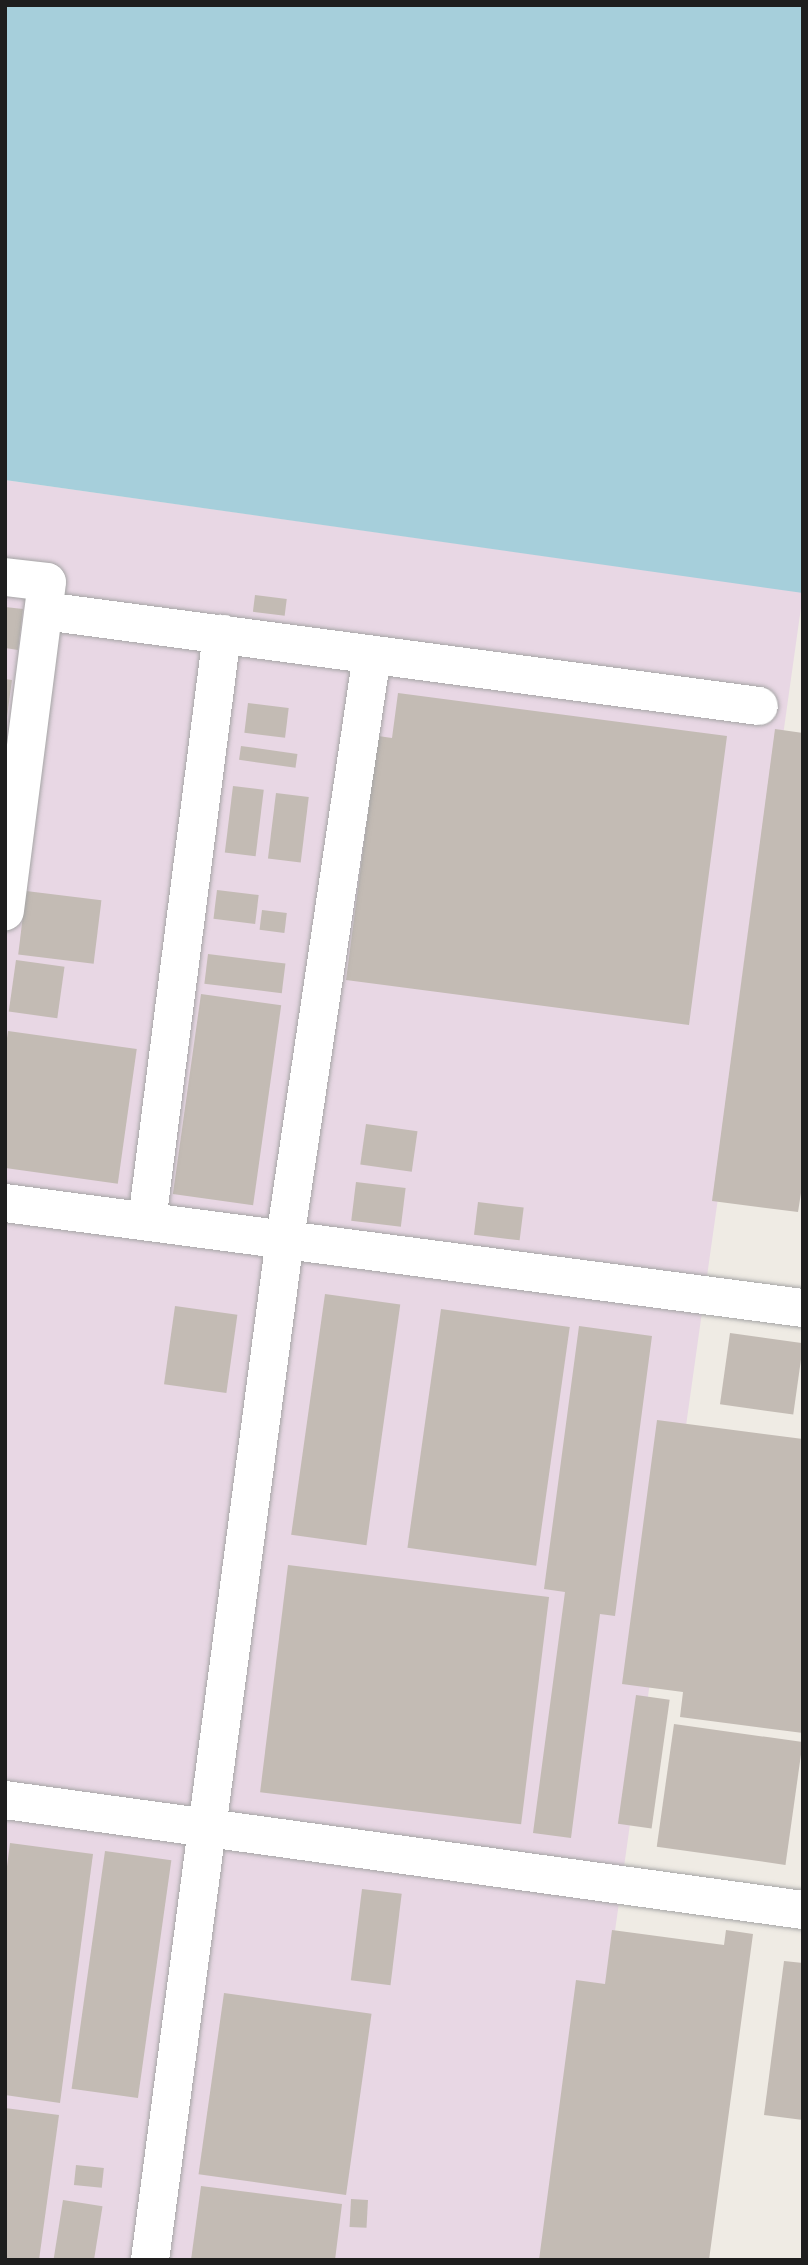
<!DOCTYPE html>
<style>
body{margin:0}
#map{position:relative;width:808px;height:2265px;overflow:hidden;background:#efebe4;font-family:"PT Sans Narrow",sans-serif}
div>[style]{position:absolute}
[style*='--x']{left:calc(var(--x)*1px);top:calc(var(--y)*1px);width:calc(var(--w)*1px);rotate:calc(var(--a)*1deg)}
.industrial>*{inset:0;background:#e8d7e4;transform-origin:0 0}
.water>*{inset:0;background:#a6cfdb}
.building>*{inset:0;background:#c3bbb4;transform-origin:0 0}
.roads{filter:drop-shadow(0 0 2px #a5a5a5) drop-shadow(0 0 2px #a5a5a5)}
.minor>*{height:38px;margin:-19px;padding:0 19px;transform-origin:19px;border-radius:19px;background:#fff}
span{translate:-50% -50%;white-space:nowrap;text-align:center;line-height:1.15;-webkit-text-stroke:5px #fff;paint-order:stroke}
.frame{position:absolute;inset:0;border:7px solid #1e1e1e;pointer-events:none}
</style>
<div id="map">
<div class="industrial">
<i style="left:5px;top:480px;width:806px;height:1780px;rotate:8deg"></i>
</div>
<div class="water">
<i style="clip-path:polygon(5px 5px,803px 5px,803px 593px,5px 480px)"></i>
</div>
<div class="building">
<i style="left:255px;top:595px;width:32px;height:17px;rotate:7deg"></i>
<i style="clip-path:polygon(5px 607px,23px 609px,18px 650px,5px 648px)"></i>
<i style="clip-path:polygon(5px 679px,12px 680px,7px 717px,5px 717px)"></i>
<i style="clip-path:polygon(398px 693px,727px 736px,689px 1025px,346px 980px,378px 736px,392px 738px)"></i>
<i style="left:248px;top:703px;width:41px;height:30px;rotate:7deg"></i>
<i style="clip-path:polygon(775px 729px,803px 733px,803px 1180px,798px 1212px,712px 1201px)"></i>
<i style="left:241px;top:746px;width:57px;height:14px;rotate:8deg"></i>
<i style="left:233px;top:786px;width:31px;height:67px;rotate:7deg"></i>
<i style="left:276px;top:793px;width:33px;height:66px;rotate:7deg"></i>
<i style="left:217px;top:890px;width:42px;height:29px;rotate:7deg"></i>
<i style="left:26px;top:891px;width:76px;height:64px;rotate:7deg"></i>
<i style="left:262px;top:910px;width:25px;height:20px;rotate:7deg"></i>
<i style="left:208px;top:954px;width:78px;height:30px;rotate:7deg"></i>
<i style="left:16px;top:960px;width:49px;height:52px;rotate:8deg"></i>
<i style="left:201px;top:994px;width:81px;height:202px;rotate:8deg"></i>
<i style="left:8px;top:1031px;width:130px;height:136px;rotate:8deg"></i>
<i style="left:366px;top:1124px;width:52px;height:41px;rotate:8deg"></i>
<i style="left:356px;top:1182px;width:50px;height:39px;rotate:7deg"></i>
<i style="left:478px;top:1202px;width:46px;height:33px;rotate:7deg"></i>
<i style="left:325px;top:1294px;width:76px;height:243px;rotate:8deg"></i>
<i style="left:175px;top:1306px;width:63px;height:79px;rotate:8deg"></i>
<i style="left:441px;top:1309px;width:130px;height:241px;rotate:8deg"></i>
<i style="clip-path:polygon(579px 1326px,652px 1336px,615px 1616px,600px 1614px,571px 1838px,533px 1833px,565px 1592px,544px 1589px)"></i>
<i style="left:730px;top:1333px;width:74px;height:72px;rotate:8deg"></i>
<i style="clip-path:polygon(657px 1420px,803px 1439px,803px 1733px,680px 1717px,683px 1692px,622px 1684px)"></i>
<i style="left:288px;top:1565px;width:263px;height:229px;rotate:7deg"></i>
<i style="left:636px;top:1695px;width:34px;height:130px;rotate:8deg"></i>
<i style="left:674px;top:1724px;width:130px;height:124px;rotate:8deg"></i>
<i style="clip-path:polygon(10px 1843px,93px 1854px,60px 2103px,5px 2095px,5px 1882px)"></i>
<i style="left:105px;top:1851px;width:67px;height:240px;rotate:8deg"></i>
<i style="left:362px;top:1889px;width:40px;height:92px;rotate:7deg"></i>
<i style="clip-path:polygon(612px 1930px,724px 1945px,726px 1930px,753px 1934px,709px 2260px,539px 2260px,576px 1980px,605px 1984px)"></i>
<i style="clip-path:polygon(784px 1961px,803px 1963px,803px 2120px,764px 2115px)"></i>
<i style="left:224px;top:1993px;width:149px;height:183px;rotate:8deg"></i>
<i style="clip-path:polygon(5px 2108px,59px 2115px,39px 2260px,5px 2260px)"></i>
<i style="left:76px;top:2165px;width:28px;height:20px;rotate:6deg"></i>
<i style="clip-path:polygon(201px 2186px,342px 2204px,335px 2260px,191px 2260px)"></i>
<i style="left:351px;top:2199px;width:17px;height:28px;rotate:3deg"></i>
<i style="left:63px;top:2200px;width:40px;height:61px;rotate:9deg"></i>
</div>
<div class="roads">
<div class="minor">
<i style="--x:5;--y:577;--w:42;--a:6.8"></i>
<i style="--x:47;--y:582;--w:332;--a:97.3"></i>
<i style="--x:44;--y:611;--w:721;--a:7.57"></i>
<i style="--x:5;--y:1203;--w:805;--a:7.5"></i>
<i style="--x:147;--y:1221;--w:592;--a:-82.72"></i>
<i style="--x:5;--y:1800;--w:806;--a:7.85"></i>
<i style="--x:150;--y:2260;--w:1030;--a:-82.47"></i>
<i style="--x:285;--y:1239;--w:590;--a:-81.53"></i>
</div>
</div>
<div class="frame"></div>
</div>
